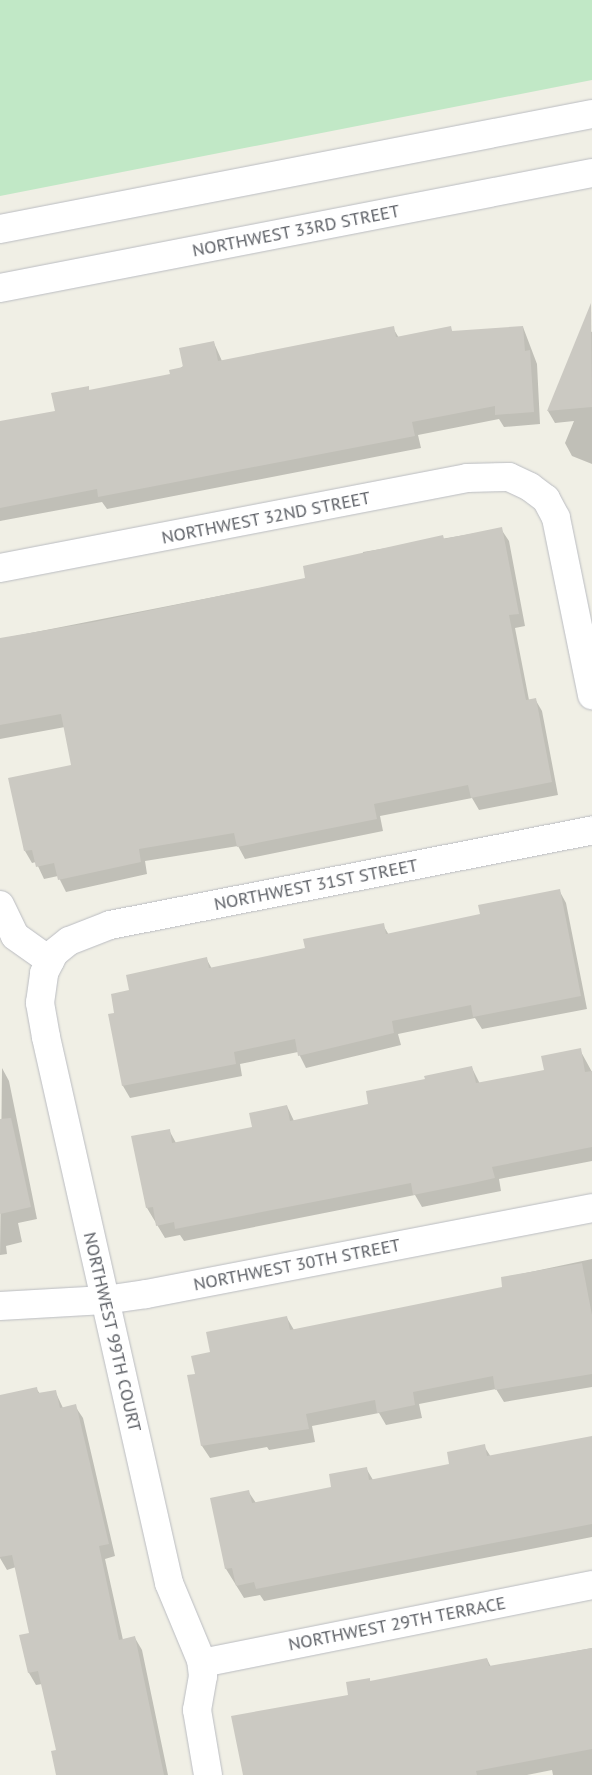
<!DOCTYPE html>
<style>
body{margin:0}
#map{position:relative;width:592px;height:1775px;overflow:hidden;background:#f0efe5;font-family:"PT Sans",sans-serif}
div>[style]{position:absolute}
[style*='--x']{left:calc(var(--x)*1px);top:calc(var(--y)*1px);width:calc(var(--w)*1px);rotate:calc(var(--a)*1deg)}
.green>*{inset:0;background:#c1e8c6}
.shadow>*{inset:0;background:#0003}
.building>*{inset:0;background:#cbc9c2}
.roads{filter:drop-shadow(0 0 1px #babcc1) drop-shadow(0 0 1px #babcc1)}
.minor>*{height:28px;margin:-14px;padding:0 14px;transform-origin:14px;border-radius:14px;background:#fff}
span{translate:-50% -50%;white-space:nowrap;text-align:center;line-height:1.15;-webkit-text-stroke:5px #fff;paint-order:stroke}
.street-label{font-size:18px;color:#5d6066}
</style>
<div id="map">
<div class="green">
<i style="clip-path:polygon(0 0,592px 0,592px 80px,0 196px)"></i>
</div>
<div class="shadow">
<i style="clip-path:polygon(523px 327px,537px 364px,540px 424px,504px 427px,499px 419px,418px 435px,421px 448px,107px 509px,102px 502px,0 521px,0 422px,56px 412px,88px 388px,90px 391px,171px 375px,214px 343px,222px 361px,393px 328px,399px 338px,450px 328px,453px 332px)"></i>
<i style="clip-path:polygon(582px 328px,592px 332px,592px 464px,572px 456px,565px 443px,574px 421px,555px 423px,548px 411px)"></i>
<i style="clip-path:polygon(501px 529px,509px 541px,525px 626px,515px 628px,529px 700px,535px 699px,542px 711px,558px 795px,479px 810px,472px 798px,380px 816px,383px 831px,245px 859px,238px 846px,145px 861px,147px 874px,66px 892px,58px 876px,44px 879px,36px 862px,32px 863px,25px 851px,72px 766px,65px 727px,0 739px,0 639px,306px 579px,363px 555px,363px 552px)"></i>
<i style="clip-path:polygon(559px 890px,566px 903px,587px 1009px,482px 1029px,475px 1018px,398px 1034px,401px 1045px,306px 1068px,298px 1052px,240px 1064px,242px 1076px,130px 1098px,123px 1086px,116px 1014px,131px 991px,206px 958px,212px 969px,306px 949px,383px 925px,389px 935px,482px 915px)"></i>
<i style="clip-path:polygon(580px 1050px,592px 1072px,592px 1161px,499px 1179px,501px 1191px,481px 1195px,422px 1207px,415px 1195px,184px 1241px,180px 1235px,165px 1238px,147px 1208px,169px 1130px,176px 1143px,253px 1128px,287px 1106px,294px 1121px,370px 1105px,426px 1080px,472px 1068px,480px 1084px,546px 1071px)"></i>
<i style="clip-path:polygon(2px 1068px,9px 1081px,37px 1219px,18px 1223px,22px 1242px,6px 1246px,7px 1254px,0 1255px)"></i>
<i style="clip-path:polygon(592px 1259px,592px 1387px,504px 1402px,496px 1389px,419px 1404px,422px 1418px,386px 1425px,379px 1413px,312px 1426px,315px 1442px,269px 1450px,267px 1447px,210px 1458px,202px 1446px,188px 1376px,196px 1375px,212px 1353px,287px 1318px,294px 1330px,504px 1288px,502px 1278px)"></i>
<i style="clip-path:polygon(36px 1388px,40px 1394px,55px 1391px,63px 1408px,75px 1406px,83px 1418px,115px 1556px,105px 1559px,123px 1640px,135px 1638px,142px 1650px,168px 1775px,58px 1775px,57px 1751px,42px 1684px,36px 1685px,29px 1673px,21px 1636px,31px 1634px,16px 1567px,7px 1570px,0 1558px,0 1396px)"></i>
<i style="clip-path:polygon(592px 1438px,592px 1537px,264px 1601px,260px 1595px,244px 1598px,226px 1569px,212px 1499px,248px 1491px,256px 1503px,333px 1488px,366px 1468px,373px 1480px,451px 1465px,484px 1446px,491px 1457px)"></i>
<i style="clip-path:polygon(592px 1648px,592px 1775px,553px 1775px,552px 1770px,527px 1775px,245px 1775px,369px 1679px,371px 1682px,487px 1659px,491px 1667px)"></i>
</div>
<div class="building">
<i style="clip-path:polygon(591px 303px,592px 407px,547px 411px)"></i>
<i style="clip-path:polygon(394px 326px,396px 337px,451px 326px,452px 331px,523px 326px,525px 351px,530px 350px,534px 412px,495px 415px,495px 406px,412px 422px,415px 436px,98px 497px,97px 489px,0 508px,0 421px,55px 411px,51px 393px,89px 386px,89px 390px,170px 374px,169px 370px,183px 367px,179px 348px,214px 341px,218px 361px)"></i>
<i style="clip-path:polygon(502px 527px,519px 614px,509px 615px,526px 700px,536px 698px,552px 782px,471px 798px,468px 785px,374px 804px,377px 819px,237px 847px,234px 833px,139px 849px,141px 862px,58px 880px,54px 863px,36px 867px,32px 850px,24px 851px,8px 778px,71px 765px,61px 714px,0 725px,0 638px,94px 622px,305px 578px,303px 566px,443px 535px,444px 539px)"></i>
<i style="clip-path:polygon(560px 889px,581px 996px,473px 1017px,471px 1005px,392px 1021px,394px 1033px,298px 1056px,295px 1039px,234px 1052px,236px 1064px,122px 1086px,108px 1014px,114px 1013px,111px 994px,129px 990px,126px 975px,207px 957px,209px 968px,305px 948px,303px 939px,384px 923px,386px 934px,480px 914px,478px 905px)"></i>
<i style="clip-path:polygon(581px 1048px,585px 1072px,592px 1071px,592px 1147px,492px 1167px,495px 1178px,473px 1183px,413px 1195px,411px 1183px,175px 1229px,174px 1222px,156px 1226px,153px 1207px,146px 1208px,131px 1136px,170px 1129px,172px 1143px,252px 1127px,249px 1113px,287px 1105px,290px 1121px,368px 1104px,366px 1091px,425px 1079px,424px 1076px,472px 1066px,476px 1083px,544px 1070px,541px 1056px)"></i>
<i style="clip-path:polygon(11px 1118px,31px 1207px,0 1214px,0 1119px)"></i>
<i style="clip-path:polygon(582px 1263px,592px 1315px,592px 1374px,495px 1390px,493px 1376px,413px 1392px,415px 1405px,377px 1413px,375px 1400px,306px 1414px,309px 1429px,201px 1446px,187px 1375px,195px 1374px,191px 1356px,210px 1352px,206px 1332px,287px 1316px,290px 1330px,502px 1287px,501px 1277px)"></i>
<i style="clip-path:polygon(37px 1387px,38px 1393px,56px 1390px,60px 1408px,76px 1404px,109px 1544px,99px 1546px,119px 1640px,135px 1636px,164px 1775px,56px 1775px,51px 1751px,56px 1750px,38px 1671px,28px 1673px,19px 1635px,29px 1633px,12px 1555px,0 1557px,0 1395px)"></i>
<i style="clip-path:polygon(592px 1436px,592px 1524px,256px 1589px,254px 1582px,236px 1586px,232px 1568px,225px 1569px,210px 1498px,249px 1490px,252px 1503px,331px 1487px,329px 1474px,367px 1467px,369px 1480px,449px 1464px,447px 1452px,485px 1444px,487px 1456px)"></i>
<i style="clip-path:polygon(592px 1648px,592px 1749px,476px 1771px,477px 1775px,243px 1775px,231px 1716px,348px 1695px,346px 1682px,370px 1678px,370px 1681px,487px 1658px,489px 1666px)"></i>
</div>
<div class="roads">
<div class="minor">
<i style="--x:0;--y:229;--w:603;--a:-10.99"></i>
<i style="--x:0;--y:288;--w:603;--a:-10.99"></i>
<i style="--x:0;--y:568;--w:476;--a:-10.9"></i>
<i style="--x:467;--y:478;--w:42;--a:-1.4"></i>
<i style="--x:509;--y:477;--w:23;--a:25"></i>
<i style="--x:530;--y:487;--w:20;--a:37"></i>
<i style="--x:546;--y:499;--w:21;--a:62"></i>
<i style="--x:556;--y:518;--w:181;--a:78.5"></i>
<i style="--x:0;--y:905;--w:34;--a:64"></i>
<i style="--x:15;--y:936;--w:43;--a:35.5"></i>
<i style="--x:0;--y:1306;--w:105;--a:-3.3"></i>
<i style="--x:105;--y:1300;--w:41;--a:-8.3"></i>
<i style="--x:146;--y:1294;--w:454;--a:-10.9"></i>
<i style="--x:202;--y:1663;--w:398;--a:-11.3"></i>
<i style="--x:208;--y:1775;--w:66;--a:-99.6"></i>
<i style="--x:197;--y:1710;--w:35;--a:-80"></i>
<i style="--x:203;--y:1676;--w:16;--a:-97"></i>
<i style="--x:201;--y:1660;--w:83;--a:-112.6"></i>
<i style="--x:169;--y:1583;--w:560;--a:-102.7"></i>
<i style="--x:46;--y:1037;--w:35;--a:-100"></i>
<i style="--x:40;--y:1003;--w:30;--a:-82"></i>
<i style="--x:44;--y:973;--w:22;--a:-63"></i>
<i style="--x:54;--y:953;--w:19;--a:-39"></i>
<i style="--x:69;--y:941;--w:44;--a:-21.3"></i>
<i style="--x:110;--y:925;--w:491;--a:-11.1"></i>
</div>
</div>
<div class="street-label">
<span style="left:296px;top:231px;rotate:-11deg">NORTHWEST 33RD STREET</span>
<span style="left:266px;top:518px;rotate:-11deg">NORTHWEST 32ND STREET</span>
<span style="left:316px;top:885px;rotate:-11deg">NORTHWEST 31ST STREET</span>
<span style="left:297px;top:1265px;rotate:-11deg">NORTHWEST 30TH STREET</span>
<span style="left:112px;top:1332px;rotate:77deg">NORTHWEST 99TH COURT</span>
<span style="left:397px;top:1624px;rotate:-11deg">NORTHWEST 29TH TERRACE</span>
</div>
</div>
